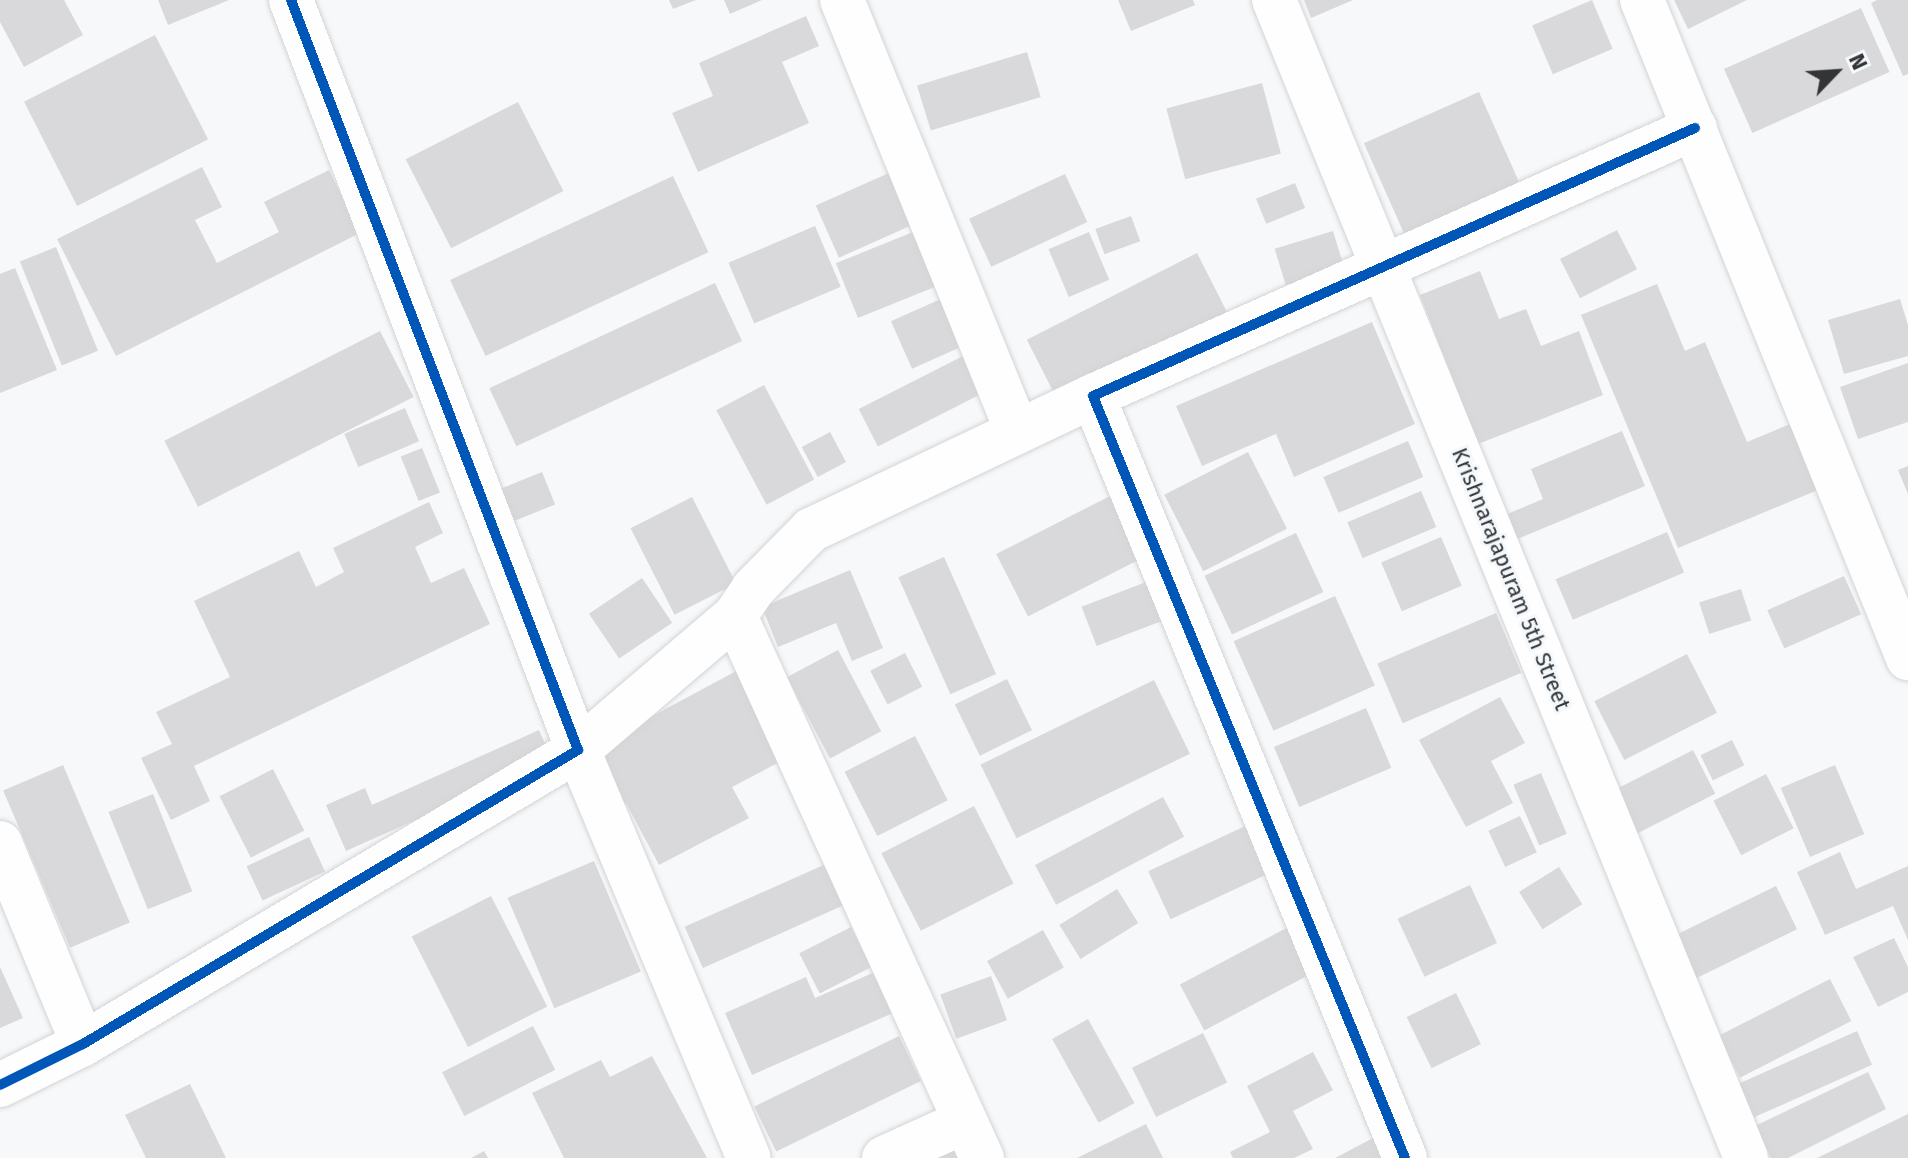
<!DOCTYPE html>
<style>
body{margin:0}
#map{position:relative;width:1908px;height:1158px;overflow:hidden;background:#f6f8fa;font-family:"Fira Sans",sans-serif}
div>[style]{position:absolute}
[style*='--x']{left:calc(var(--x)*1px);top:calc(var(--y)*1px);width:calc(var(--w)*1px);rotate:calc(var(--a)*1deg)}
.building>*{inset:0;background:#d9d9db;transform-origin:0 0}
.roads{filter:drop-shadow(0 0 2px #d2d4d6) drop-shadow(0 0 2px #d2d4d6)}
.minor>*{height:44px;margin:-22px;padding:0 22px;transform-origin:22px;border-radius:22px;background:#fefefe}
.cycleway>*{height:10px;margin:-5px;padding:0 5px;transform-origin:5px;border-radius:5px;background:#0057b8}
span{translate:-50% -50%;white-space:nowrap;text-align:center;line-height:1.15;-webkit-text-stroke:6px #f4f8fc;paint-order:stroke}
.street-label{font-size:22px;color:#323435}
.north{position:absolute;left:1796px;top:32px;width:80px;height:80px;-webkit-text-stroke:6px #f4f8fc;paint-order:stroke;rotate:65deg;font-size:22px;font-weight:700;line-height:32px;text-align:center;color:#323435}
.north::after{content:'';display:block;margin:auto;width:28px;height:36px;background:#323435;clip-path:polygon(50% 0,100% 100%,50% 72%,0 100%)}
</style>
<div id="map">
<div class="building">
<i style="clip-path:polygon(0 0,64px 0,83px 35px,24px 67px,0 22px)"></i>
<i style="clip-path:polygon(158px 0,229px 0,168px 25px)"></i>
<i style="clip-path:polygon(669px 0,696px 0,673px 9px)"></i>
<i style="clip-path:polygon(724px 0,762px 0,730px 14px)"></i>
<i style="clip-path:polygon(1118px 0,1193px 0,1195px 5px,1131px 31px)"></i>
<i style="clip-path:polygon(1304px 0,1353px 0,1311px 18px)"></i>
<i style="left:1592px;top:0;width:53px;height:65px;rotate:67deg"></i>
<i style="clip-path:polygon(1674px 0,1747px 0,1688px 29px)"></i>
<i style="clip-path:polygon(1877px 0,1908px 0,1908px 74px,1903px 76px,1871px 3px)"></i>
<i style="left:1861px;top:8px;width:70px;height:150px;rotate:66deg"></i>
<i style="clip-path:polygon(806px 16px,819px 46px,782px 62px,809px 123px,698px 172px,672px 113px,713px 96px,699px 63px)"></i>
<i style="left:155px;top:35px;width:117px;height:147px;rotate:63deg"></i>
<i style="left:1027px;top:52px;width:47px;height:115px;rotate:73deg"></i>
<i style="left:1262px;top:83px;width:73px;height:99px;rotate:75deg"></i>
<i style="left:1479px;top:92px;width:104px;height:126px;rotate:66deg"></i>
<i style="left:518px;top:102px;width:100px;height:126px;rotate:63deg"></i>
<i style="clip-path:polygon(202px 167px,222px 207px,195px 220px,217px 263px,279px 232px,264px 202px,329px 170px,360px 233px,116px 356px,57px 239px)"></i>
<i style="left:898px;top:169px;width:57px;height:90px;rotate:66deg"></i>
<i style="left:1065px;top:174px;width:53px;height:106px;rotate:65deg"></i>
<i style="left:673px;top:176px;width:84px;height:246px;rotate:65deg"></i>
<i style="left:1295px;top:183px;width:27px;height:42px;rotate:68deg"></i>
<i style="left:1131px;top:216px;width:27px;height:38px;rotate:70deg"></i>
<i style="left:815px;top:226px;width:66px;height:94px;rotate:67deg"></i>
<i style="left:923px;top:228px;width:59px;height:94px;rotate:68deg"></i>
<i style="left:1617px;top:230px;width:44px;height:64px;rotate:63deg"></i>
<i style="left:1333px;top:231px;width:54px;height:61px;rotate:73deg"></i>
<i style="left:1089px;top:232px;width:52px;height:44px;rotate:67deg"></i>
<i style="left:56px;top:247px;width:112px;height:39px;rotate:68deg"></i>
<i style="left:1197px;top:253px;width:67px;height:191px;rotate:63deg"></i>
<i style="clip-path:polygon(15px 268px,57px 370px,0 393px,0 274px)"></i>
<i style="clip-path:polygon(1480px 271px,1499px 319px,1526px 309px,1541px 346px,1579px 331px,1603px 395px,1478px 444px,1420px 295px)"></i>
<i style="left:715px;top:283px;width:64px;height:249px;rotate:65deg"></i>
<i style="clip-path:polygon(1657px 284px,1685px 351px,1705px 342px,1747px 442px,1795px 422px,1823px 488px,1678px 548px,1581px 315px)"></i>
<i style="left:943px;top:298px;width:52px;height:57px;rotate:66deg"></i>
<i style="clip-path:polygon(1900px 299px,1908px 325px,1908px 356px,1844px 374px,1828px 320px)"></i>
<i style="clip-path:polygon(1372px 322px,1415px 424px,1294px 477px,1276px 434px,1202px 466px,1176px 406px)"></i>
<i style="left:380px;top:331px;width:74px;height:242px;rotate:63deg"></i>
<i style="left:963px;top:356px;width:42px;height:117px;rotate:63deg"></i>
<i style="clip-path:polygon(1908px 363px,1908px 422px,1858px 439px,1840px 387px)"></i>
<i style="left:764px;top:385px;width:107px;height:54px;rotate:62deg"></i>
<i style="left:405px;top:408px;width:36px;height:66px;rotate:67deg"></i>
<i style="clip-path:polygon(1622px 431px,1645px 486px,1503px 545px,1493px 520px,1543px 499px,1531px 469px)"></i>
<i style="left:830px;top:432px;width:34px;height:32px;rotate:62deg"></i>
<i style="left:1408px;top:441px;width:39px;height:92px;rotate:67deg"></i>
<i style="left:422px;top:448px;width:48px;height:23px;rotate:68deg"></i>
<i style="left:1248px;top:452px;width:86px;height:94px;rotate:63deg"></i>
<i style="clip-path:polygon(1908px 466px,1908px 494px,1898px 470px)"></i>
<i style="left:542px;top:472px;width:35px;height:63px;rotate:68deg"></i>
<i style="left:1421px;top:491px;width:39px;height:80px;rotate:67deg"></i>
<i style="left:1112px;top:495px;width:70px;height:130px;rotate:63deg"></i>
<i style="left:692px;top:497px;width:97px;height:69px;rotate:63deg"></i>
<i style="clip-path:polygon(429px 502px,443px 533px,415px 547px,431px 583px,464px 568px,490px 624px,194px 766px,210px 801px,171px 820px,141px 758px,172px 744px,156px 712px,230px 677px,194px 601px,299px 551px,316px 587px,344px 572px,333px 548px)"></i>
<i style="left:1667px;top:532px;width:44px;height:121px;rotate:67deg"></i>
<i style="left:1296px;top:533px;width:65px;height:101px;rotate:65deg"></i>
<i style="left:1441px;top:537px;width:53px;height:65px;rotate:67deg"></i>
<i style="left:944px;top:557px;width:128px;height:50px;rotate:66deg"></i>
<i style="clip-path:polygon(850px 570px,883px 648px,852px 661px,836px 623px,778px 647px,762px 607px)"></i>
<i style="left:1844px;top:576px;width:42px;height:84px;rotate:66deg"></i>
<i style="left:642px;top:578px;width:54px;height:64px;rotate:56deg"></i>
<i style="left:1146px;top:582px;width:42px;height:69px;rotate:69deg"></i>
<i style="left:1741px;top:589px;width:33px;height:44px;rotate:72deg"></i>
<i style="left:1335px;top:596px;width:98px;height:111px;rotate:66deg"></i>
<i style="left:1496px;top:613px;width:65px;height:129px;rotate:67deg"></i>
<i style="left:838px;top:650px;width:92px;height:58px;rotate:62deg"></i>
<i style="left:905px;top:653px;width:38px;height:39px;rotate:63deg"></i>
<i style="left:1687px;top:654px;width:66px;height:104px;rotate:63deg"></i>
<i style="clip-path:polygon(740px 669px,787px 758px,732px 787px,749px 818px,659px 865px,626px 803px,619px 808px,589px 750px)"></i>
<i style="left:1007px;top:679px;width:57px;height:58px;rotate:64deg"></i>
<i style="left:1154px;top:680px;width:82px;height:193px;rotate:64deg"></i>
<i style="clip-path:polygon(1500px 697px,1525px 743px,1491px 761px,1513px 803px,1466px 827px,1419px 740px)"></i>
<i style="left:1366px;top:708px;width:65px;height:100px;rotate:67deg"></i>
<i style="clip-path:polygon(539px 730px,552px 759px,346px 851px,326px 805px,365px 788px,372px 805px)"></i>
<i style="left:915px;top:736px;width:72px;height:79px;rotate:63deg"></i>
<i style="left:1732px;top:740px;width:28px;height:35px;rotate:64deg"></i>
<i style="left:1693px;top:750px;width:49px;height:96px;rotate:63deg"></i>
<i style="left:63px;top:765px;width:171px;height:65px;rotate:67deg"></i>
<i style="left:1835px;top:765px;width:75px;height:59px;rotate:67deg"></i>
<i style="left:273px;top:769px;width:69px;height:60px;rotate:63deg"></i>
<i style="left:1541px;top:773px;width:66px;height:30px;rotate:67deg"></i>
<i style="left:1766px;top:774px;width:61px;height:59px;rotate:63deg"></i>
<i style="left:153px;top:794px;width:105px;height:48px;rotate:68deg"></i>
<i style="left:1163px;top:797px;width:45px;height:145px;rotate:62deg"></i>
<i style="left:974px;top:806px;width:87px;height:104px;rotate:63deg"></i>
<i style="left:1520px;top:816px;width:40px;height:35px;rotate:65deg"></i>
<i style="left:1256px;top:821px;width:53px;height:119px;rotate:65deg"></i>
<i style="left:309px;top:837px;width:38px;height:69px;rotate:65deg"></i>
<i style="clip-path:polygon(1840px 852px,1856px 889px,1908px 866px,1908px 940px,1893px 906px,1825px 935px,1797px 872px)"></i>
<i style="left:594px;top:861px;width:120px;height:94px;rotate:67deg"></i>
<i style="left:828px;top:863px;width:45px;height:157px;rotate:66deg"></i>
<i style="left:1559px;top:867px;width:44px;height:47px;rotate:58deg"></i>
<i style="left:1470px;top:885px;width:64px;height:80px;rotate:65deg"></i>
<i style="left:1776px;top:886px;width:48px;height:114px;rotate:64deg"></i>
<i style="left:1117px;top:889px;width:40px;height:68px;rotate:58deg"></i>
<i style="left:491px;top:896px;width:124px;height:89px;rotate:63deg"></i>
<i style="left:1292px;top:925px;width:52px;height:127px;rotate:62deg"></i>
<i style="left:851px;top:927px;width:45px;height:58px;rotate:63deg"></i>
<i style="left:1043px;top:930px;width:43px;height:64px;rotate:61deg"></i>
<i style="clip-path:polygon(1894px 938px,1908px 967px,1908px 992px,1878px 1007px,1853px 957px)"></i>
<i style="clip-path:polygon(0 967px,23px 1018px,0 1028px)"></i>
<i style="clip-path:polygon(875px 972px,893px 1013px,752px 1075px,725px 1013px,806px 977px,815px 998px)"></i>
<i style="left:991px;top:976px;width:47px;height:54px;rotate:70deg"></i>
<i style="left:1830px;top:979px;width:47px;height:125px;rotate:63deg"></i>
<i style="left:1456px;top:993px;width:57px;height:55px;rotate:64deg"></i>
<i style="left:1088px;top:1019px;width:96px;height:41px;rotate:61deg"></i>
<i style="left:533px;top:1026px;width:49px;height:102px;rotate:63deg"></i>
<i style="left:1857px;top:1031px;width:37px;height:129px;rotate:66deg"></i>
<i style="left:1203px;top:1033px;width:55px;height:79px;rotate:64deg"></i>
<i style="left:899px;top:1036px;width:50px;height:161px;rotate:64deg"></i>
<i style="clip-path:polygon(1313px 1052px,1333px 1090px,1293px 1111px,1313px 1149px,1294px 1158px,1233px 1158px,1230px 1152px,1270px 1132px,1247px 1086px)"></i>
<i style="clip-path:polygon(652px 1056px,707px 1158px,564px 1158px,532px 1093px,601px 1060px,610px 1077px)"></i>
<i style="clip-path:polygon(1868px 1072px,1886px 1109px,1788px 1158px,1771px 1158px,1755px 1126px)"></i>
<i style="clip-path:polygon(190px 1084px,226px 1158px,146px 1158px,125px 1115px)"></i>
<i style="clip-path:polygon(1908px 1114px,1908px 1158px,1817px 1158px)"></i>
<i style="clip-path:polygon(1146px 1124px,1163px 1158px,1077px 1158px)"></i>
<i style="clip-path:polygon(1373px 1138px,1384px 1158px,1335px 1158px)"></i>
<i style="clip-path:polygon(959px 1143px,967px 1158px,930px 1158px)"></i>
<i style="clip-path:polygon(484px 1151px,488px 1158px,471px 1158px)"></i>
</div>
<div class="roads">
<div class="minor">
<i style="--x:842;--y:0;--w:463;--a:67.9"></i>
<i style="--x:1274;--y:0;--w:1250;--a:67.82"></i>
<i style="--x:1642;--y:0;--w:710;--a:67.99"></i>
<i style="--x:735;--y:616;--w:206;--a:139.5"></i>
<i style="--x:578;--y:750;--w:442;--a:67.3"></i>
<i style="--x:0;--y:843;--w:217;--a:67.6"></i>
<i style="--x:0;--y:1085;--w:93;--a:-26.3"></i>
<i style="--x:83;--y:1044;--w:576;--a:-30.71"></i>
<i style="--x:578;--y:750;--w:803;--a:-110.94"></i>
<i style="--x:884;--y:1158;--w:88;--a:-24.2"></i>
<i style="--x:982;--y:1158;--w:596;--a:-114.5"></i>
<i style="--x:735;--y:616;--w:32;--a:-56"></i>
<i style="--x:753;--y:589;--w:83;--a:-45.5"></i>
<i style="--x:811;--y:530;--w:312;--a:-25.4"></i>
<i style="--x:1405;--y:1158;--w:823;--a:-112.27"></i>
<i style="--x:1093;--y:396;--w:659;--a:-24"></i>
</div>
</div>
<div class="cycleway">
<i style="--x:0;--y:1085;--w:93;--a:-26.3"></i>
<i style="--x:83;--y:1044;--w:576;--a:-30.71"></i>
<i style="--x:578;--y:750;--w:803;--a:-110.94"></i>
<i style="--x:1405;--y:1158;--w:823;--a:-112.27"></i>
<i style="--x:1093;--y:396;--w:659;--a:-24"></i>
</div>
<div class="street-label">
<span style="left:1511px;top:579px;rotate:68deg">Krishnarajapuram 5th Street</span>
</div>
<div class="north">N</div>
</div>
